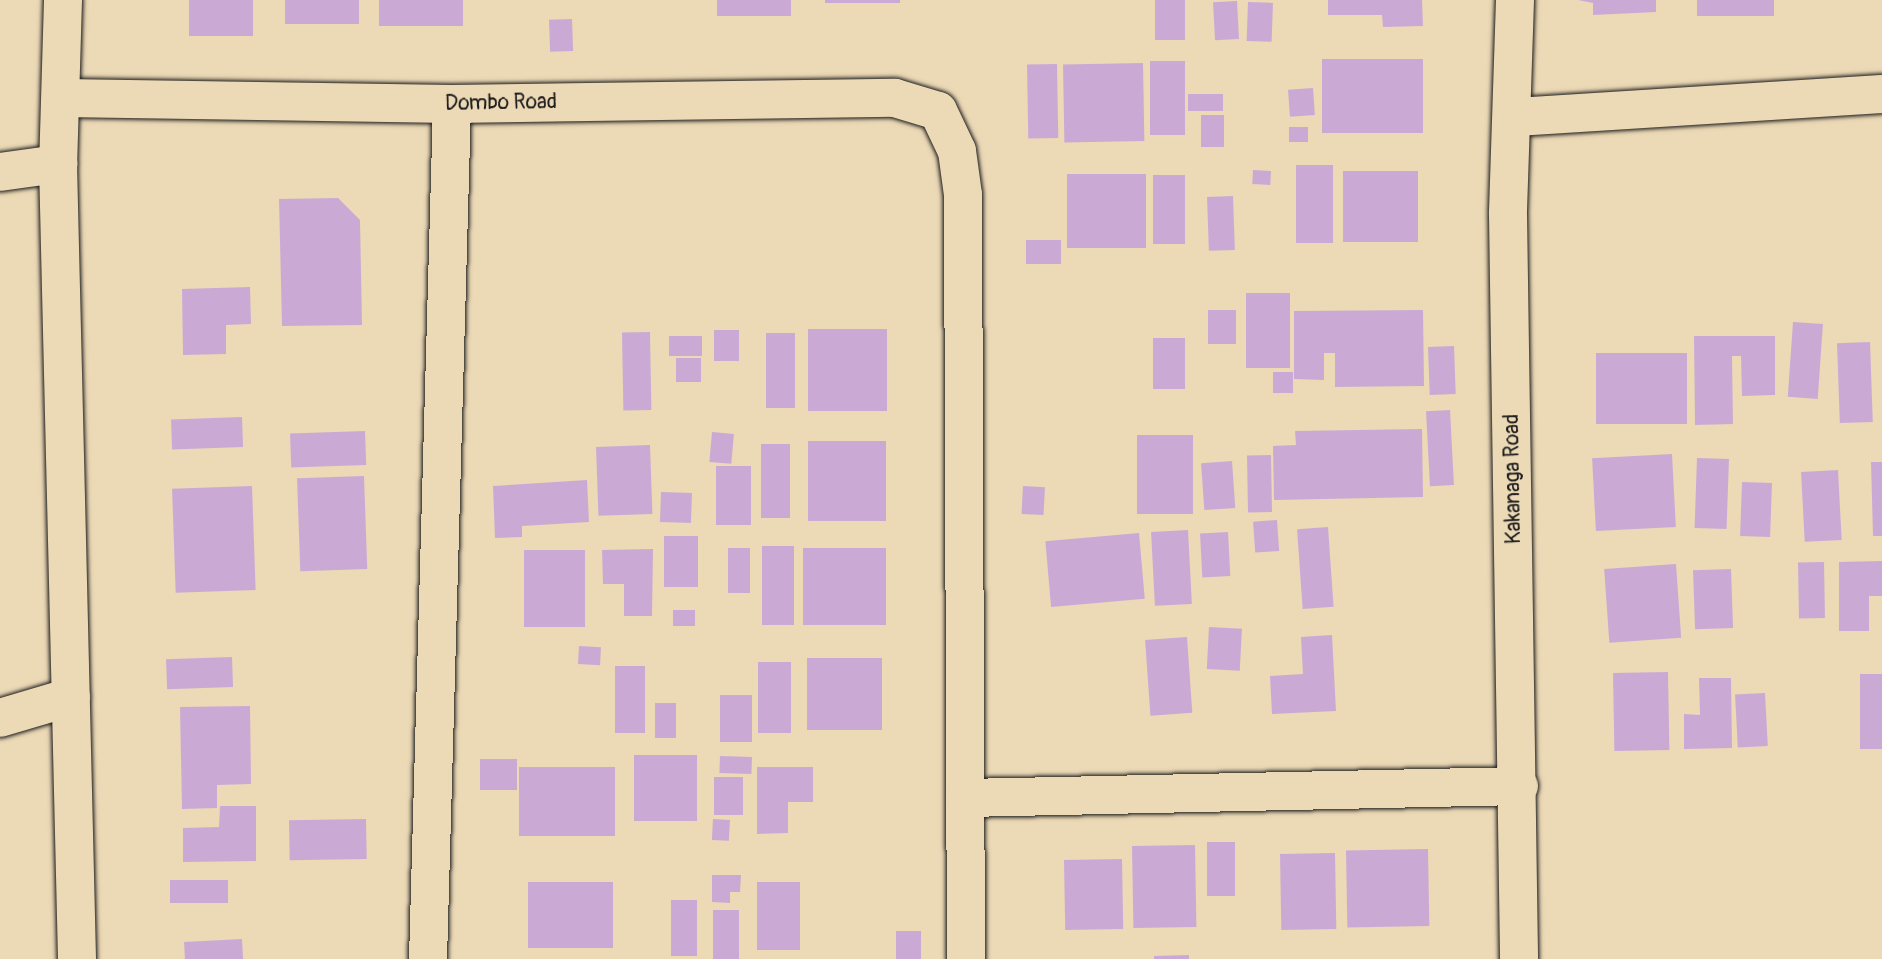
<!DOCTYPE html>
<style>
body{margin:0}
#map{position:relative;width:1882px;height:959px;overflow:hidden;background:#ecd9b6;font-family:Pangolin,sans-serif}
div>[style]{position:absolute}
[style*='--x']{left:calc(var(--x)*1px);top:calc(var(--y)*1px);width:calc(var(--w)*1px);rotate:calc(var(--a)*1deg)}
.building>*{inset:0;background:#caaad5;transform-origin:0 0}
.roads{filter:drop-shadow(0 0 2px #1c1c1c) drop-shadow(0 0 2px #1c1c1c)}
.minor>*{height:38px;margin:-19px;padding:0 19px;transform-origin:19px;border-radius:19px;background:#ecd9b6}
span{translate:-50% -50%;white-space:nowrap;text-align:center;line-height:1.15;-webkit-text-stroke:5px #ecd9b6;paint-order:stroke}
.street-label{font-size:21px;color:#1c1c1c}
</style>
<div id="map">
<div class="building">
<i style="left:189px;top:0;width:64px;height:36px"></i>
<i style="left:285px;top:0;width:74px;height:24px"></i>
<i style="left:379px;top:0;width:84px;height:26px"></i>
<i style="left:717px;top:0;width:74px;height:16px"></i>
<i style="left:825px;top:0;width:75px;height:3px"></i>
<i style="left:1155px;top:0;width:30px;height:40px"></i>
<i style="clip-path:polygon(1328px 0,1422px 0,1423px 26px,1383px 27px,1382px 15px,1328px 15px)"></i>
<i style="clip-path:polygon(1578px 0,1656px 0,1656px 12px,1593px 15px,1593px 3px)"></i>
<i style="left:1697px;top:0;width:77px;height:16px"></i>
<i style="left:1237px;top:1px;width:38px;height:24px;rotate:87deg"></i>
<i style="left:1248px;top:2px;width:25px;height:39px;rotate:2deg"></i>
<i style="left:572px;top:19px;width:32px;height:23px;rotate:88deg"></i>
<i style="left:1322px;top:59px;width:101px;height:74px"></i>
<i style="left:1150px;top:61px;width:35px;height:74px"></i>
<i style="left:1143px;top:63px;width:78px;height:80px;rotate:89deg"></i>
<i style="left:1057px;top:64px;width:74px;height:30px;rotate:89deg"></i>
<i style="left:1313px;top:88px;width:27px;height:25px;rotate:86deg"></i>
<i style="left:1223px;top:94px;width:17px;height:35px;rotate:90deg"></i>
<i style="left:1201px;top:115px;width:23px;height:32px"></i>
<i style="left:1308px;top:127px;width:15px;height:19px;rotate:90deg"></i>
<i style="left:1333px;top:165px;width:78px;height:37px;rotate:90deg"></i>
<i style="left:1253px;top:170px;width:18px;height:14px;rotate:3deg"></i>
<i style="left:1343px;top:171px;width:75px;height:71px"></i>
<i style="left:1067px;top:174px;width:79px;height:74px"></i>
<i style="left:1153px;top:175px;width:32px;height:69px"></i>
<i style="left:1233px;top:196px;width:54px;height:26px;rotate:88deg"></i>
<i style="clip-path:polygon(338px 198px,360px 220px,362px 325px,282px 326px,279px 199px)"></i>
<i style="left:1026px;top:240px;width:35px;height:24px"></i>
<i style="clip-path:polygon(250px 287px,251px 324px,226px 325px,226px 354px,183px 355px,182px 289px)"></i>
<i style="left:1246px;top:293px;width:44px;height:75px"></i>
<i style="left:1208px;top:310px;width:28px;height:34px"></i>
<i style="clip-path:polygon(1423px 310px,1424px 386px,1335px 387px,1335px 353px,1324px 353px,1324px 380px,1294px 379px,1294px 311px)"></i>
<i style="left:1793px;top:322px;width:30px;height:75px;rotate:4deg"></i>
<i style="left:887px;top:329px;width:82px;height:79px;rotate:90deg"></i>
<i style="left:714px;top:330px;width:25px;height:31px"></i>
<i style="left:650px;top:332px;width:78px;height:28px;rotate:89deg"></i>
<i style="left:766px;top:333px;width:29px;height:75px"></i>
<i style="left:669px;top:336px;width:33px;height:20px"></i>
<i style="clip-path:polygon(1694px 336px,1775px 336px,1775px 395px,1742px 396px,1741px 356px,1732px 356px,1733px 424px,1695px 425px)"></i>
<i style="left:1153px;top:338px;width:32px;height:51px"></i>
<i style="left:1870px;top:342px;width:80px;height:33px;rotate:88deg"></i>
<i style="left:1454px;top:346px;width:48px;height:26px;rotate:88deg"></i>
<i style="left:1596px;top:353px;width:91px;height:71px"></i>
<i style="left:676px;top:358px;width:25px;height:24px"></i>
<i style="left:1273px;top:372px;width:20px;height:21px"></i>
<i style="left:1450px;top:410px;width:75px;height:24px;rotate:87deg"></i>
<i style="left:242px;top:417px;width:30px;height:71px;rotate:88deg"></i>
<i style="clip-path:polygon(1422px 429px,1423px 497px,1274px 500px,1273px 446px,1296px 445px,1295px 431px)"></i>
<i style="left:365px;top:431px;width:34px;height:75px;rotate:88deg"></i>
<i style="left:712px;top:432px;width:22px;height:30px;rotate:5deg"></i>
<i style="left:1137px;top:435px;width:56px;height:79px"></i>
<i style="left:886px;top:441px;width:80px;height:78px;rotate:90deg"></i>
<i style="left:761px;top:444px;width:29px;height:74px"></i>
<i style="left:650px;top:445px;width:69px;height:54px;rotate:88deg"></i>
<i style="left:1672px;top:454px;width:73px;height:80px;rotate:87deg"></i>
<i style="left:1271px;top:455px;width:57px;height:24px;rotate:89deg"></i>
<i style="left:1697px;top:458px;width:32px;height:70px;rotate:2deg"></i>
<i style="left:1232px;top:461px;width:47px;height:31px;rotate:86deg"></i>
<i style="clip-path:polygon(1871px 462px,1882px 462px,1882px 536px,1873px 536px)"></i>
<i style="left:716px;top:466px;width:35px;height:59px"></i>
<i style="left:1838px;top:470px;width:70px;height:37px;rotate:87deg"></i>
<i style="left:364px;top:476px;width:93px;height:67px;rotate:88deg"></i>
<i style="clip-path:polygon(587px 480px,589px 522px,522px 526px,522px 537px,495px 538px,493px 486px)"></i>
<i style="left:1742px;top:482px;width:30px;height:54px;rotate:2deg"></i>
<i style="left:252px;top:486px;width:104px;height:80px;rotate:88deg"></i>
<i style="left:1023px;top:486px;width:22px;height:28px;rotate:3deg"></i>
<i style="left:661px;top:492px;width:31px;height:30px;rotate:2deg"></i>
<i style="left:1277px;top:520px;width:31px;height:24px;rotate:86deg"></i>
<i style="left:1328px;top:527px;width:80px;height:31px;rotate:86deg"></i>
<i style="left:1188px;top:530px;width:74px;height:37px;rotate:87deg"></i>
<i style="left:1228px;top:532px;width:44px;height:28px;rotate:87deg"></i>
<i style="left:1139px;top:533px;width:66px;height:94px;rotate:85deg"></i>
<i style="left:664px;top:536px;width:34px;height:51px"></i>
<i style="left:762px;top:546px;width:32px;height:79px"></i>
<i style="left:728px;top:548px;width:22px;height:45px"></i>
<i style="left:886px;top:548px;width:77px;height:83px;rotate:90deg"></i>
<i style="clip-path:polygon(653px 549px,652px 616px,624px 616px,624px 584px,603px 584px,602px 550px)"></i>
<i style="left:524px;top:550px;width:61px;height:77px"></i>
<i style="clip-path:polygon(1882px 561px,1882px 596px,1869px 596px,1869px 631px,1839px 631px,1839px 562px)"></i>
<i style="left:1824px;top:562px;width:56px;height:26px;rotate:89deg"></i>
<i style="left:1676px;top:564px;width:74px;height:72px;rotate:86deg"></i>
<i style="left:1731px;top:569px;width:59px;height:38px;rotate:88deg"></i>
<i style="left:673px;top:610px;width:22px;height:16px"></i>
<i style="left:1209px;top:627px;width:33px;height:42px;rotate:3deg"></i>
<i style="clip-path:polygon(1332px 635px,1336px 711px,1272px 714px,1270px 676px,1303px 674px,1301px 637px)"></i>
<i style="left:1187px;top:637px;width:76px;height:42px;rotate:86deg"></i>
<i style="left:579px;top:646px;width:22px;height:18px;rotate:3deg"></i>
<i style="left:232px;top:657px;width:30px;height:66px;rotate:88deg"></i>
<i style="left:807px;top:658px;width:75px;height:72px"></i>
<i style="left:791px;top:662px;width:71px;height:33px;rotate:90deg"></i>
<i style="left:645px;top:666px;width:67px;height:30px;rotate:90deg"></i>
<i style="left:1668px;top:672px;width:78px;height:55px;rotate:89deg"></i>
<i style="left:1882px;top:674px;width:75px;height:22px;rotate:90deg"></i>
<i style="clip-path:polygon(1699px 678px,1731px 678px,1732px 748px,1684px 749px,1684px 714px,1700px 715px)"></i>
<i style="left:1765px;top:693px;width:53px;height:30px;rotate:87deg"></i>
<i style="left:720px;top:695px;width:32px;height:47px"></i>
<i style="left:655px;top:703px;width:21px;height:35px"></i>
<i style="clip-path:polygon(250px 706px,251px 784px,217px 785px,217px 808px,182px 809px,180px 707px)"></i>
<i style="left:697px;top:755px;width:66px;height:63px;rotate:90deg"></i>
<i style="left:720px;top:756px;width:32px;height:17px;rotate:2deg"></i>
<i style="left:480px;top:759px;width:37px;height:31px"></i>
<i style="left:615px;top:767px;width:69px;height:96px;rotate:90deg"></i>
<i style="clip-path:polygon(757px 767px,813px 767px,813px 802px,788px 802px,788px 833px,757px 834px)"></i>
<i style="left:714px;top:777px;width:29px;height:38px"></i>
<i style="clip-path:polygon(220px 806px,256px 806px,256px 861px,183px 862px,183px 828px,219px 827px)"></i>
<i style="left:366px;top:819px;width:40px;height:77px;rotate:89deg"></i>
<i style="left:713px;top:819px;width:17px;height:21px;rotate:3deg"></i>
<i style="left:1207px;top:842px;width:28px;height:54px"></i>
<i style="left:1195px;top:845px;width:82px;height:63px;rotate:89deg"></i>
<i style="left:1428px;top:849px;width:77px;height:82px;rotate:89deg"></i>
<i style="left:1335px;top:853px;width:76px;height:55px;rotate:89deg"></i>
<i style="left:1122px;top:859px;width:70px;height:58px;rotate:89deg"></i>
<i style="clip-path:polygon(712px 875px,741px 875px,740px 892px,730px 892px,730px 903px,712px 902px)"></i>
<i style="left:228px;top:880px;width:23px;height:58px;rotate:90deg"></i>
<i style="left:613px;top:882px;width:66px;height:85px;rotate:90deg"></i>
<i style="left:800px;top:882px;width:68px;height:43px;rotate:90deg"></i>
<i style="left:671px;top:900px;width:26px;height:56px"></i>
<i style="left:713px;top:910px;width:26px;height:49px"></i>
<i style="left:896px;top:931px;width:25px;height:28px"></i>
<i style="left:242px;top:939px;width:20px;height:58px;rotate:87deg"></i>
<i style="clip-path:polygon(1189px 955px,1189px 959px,1154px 959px,1154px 956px)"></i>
</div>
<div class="roads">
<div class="minor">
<i style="--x:63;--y:0;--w:164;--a:91.7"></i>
<i style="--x:58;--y:164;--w:795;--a:88.63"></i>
<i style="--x:1515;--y:0;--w:214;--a:91.9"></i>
<i style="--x:1508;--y:214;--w:745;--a:89.15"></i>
<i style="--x:63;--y:98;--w:389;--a:0.9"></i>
<i style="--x:452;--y:104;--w:443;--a:-0.8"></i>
<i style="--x:895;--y:98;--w:45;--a:16.8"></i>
<i style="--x:938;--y:111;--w:44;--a:64.6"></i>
<i style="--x:957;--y:151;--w:44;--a:82.2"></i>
<i style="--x:963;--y:195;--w:764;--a:89.78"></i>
<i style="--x:1515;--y:117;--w:368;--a:-3.6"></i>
<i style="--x:0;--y:172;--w:59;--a:-7.9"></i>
<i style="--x:0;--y:718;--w:74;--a:-16.5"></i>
<i style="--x:966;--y:798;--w:553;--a:-1.24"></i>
<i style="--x:428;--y:959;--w:855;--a:-88.39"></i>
</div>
</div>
<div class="street-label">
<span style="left:501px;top:103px;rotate:-1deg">Dombo Road</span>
<span style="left:1513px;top:479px;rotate:-91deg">Kakanaga Road</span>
</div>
</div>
